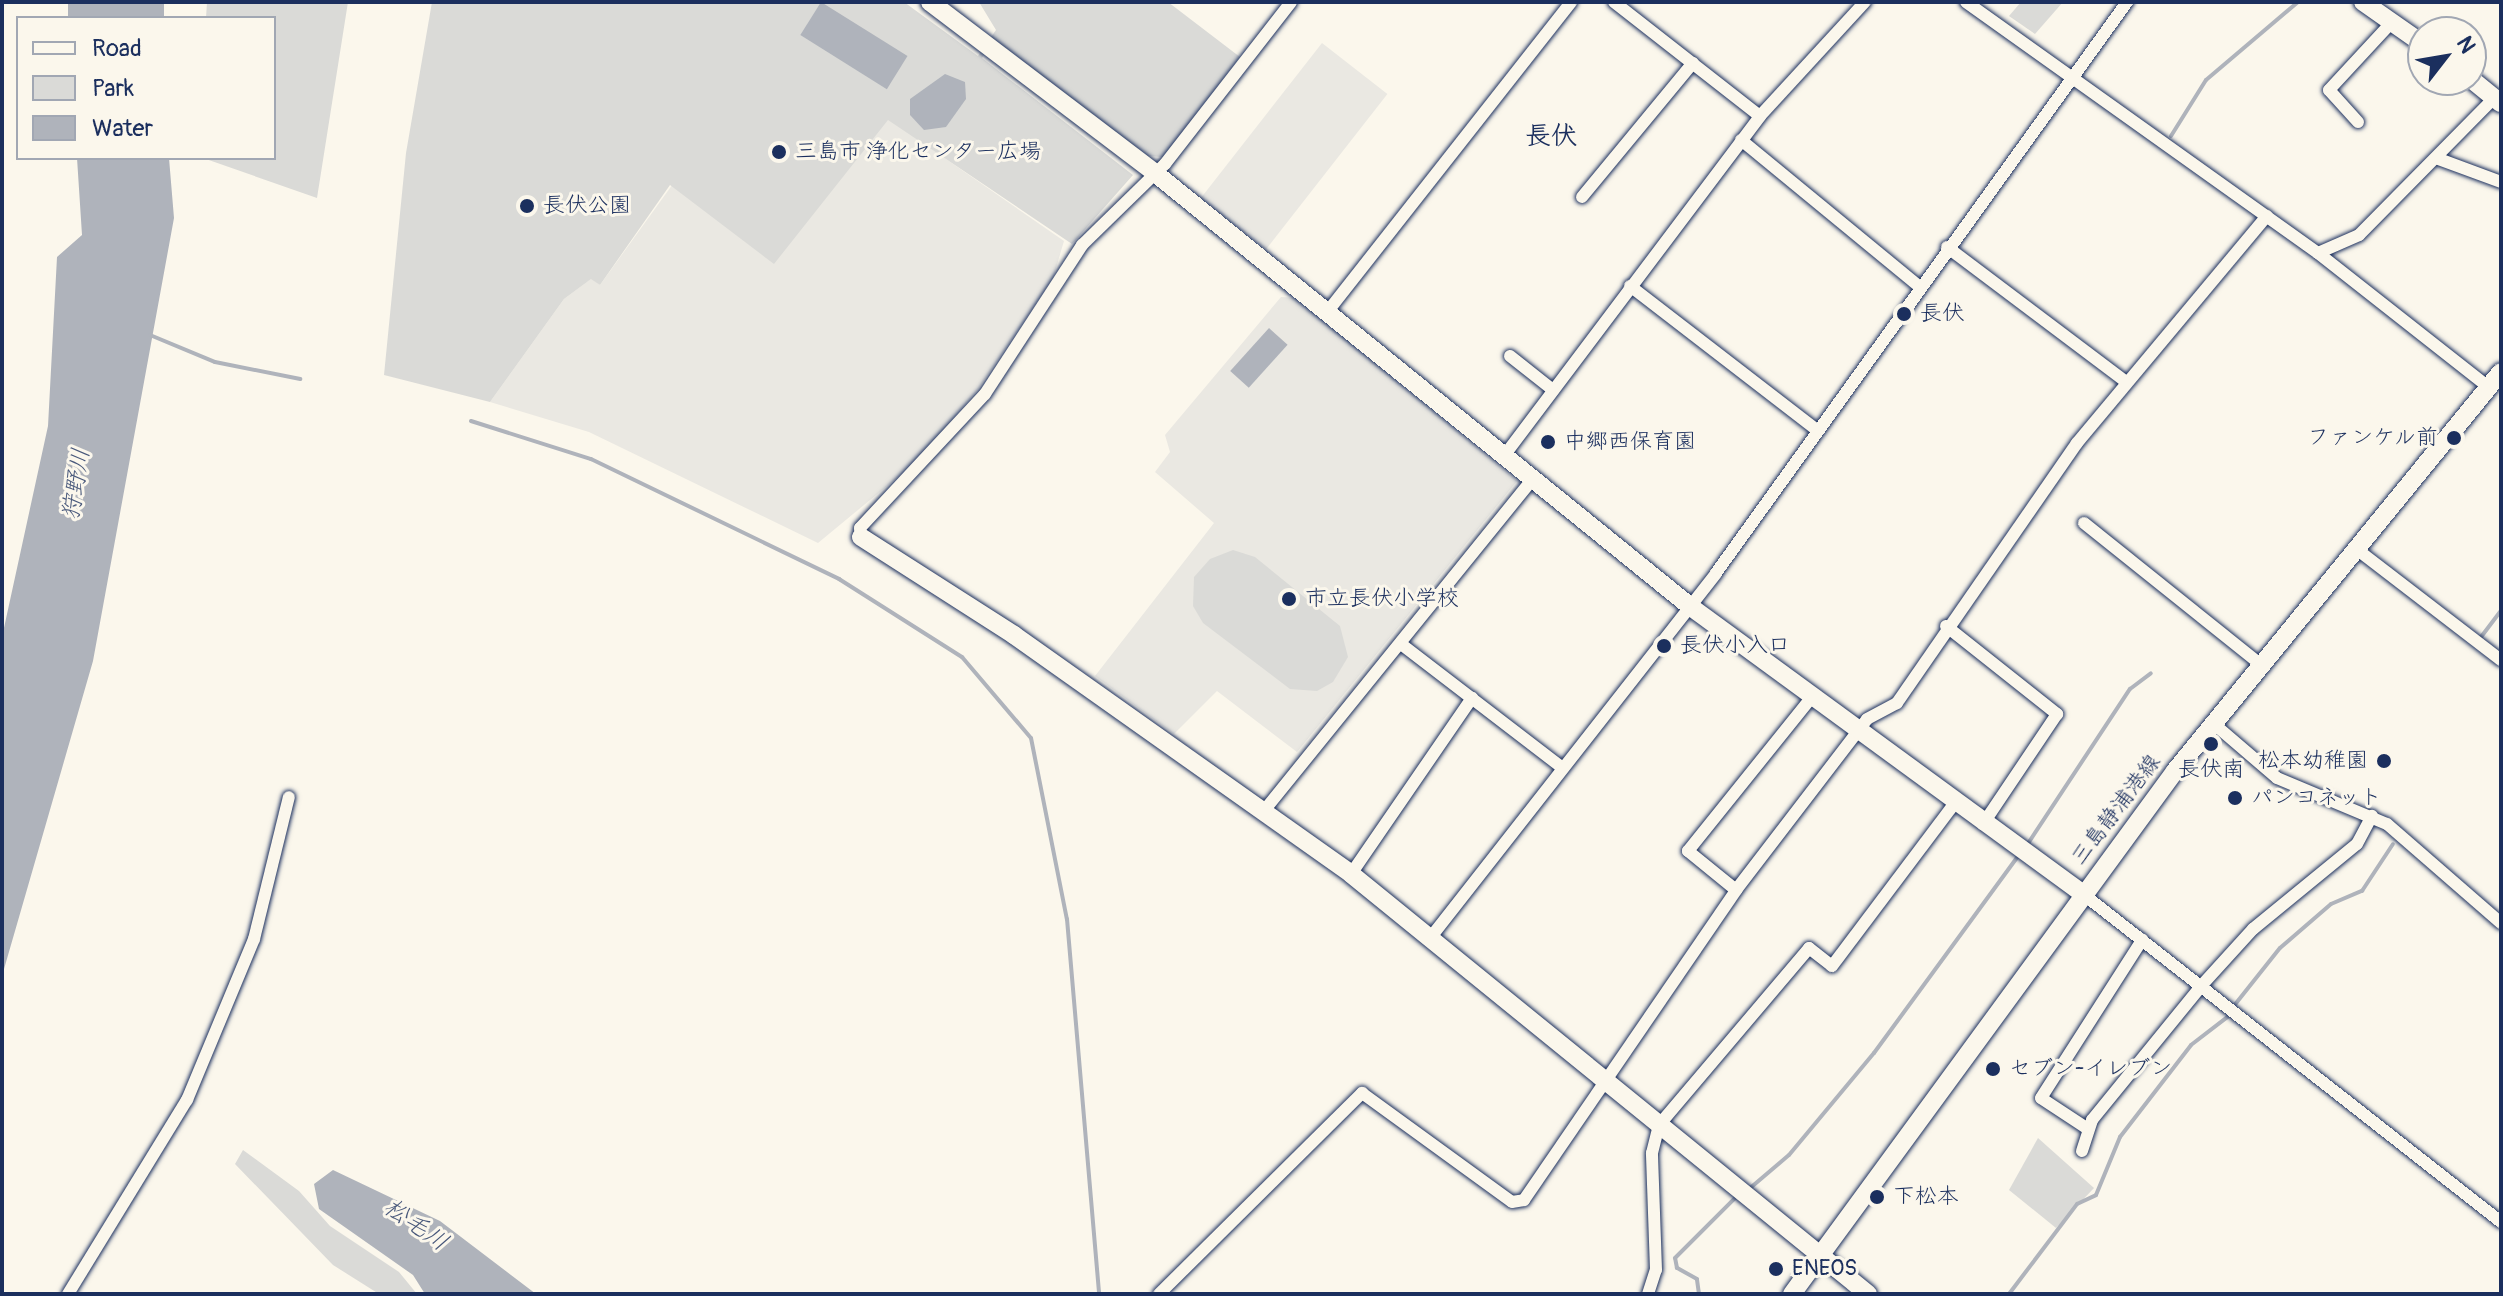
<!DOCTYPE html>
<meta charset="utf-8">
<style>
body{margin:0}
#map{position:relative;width:2503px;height:1296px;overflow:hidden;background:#fbf7ec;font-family:Pangolin,"Klee One",sans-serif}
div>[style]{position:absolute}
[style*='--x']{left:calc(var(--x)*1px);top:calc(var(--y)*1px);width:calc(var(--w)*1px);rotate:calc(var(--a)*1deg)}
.built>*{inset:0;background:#eae8e2;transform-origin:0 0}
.green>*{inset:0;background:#dadad7}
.water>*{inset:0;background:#afb3bb;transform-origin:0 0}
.stream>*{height:4px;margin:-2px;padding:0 2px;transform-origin:2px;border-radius:2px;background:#afb3bb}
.roads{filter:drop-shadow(0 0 2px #1b2f5e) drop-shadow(0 0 2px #1b2f5e)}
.street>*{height:12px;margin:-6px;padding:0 6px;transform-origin:6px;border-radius:6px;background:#fbf7ec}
.secondary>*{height:18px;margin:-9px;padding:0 9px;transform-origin:9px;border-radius:9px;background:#fbf7ec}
.dots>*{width:22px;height:22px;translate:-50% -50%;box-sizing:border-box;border:4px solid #fbf7ec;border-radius:50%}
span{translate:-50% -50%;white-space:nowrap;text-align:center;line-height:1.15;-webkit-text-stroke:6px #fbf7ec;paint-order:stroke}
.poi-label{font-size:22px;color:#1b2f5e}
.left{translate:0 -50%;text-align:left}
.right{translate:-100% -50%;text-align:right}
.street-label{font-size:22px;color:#1b2f5e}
.water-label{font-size:24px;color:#47577a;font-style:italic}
.quarter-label{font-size:26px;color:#1b2f5e;font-weight:700}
.frame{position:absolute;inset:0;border:4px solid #1b2f5e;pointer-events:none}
.legend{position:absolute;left:16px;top:16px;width:260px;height:144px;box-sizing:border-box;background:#fbf7ec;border:2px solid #a1a7b3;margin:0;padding:10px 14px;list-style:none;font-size:24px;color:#1b2f5e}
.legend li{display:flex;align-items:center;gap:16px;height:40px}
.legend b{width:40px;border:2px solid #a1a7b3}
.north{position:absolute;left:2407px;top:16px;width:80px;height:80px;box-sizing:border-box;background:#fbf7ec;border:2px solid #a1a7b3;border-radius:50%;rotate:59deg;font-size:22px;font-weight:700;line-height:32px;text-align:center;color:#1b2f5e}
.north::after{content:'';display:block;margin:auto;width:28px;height:36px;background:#1b2f5e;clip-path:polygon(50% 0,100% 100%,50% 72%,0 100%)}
</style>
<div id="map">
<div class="built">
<i style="clip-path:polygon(776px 41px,1064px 241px,1053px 278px,978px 389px,916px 462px,818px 543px,589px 432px,490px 402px,564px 299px,592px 278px,600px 285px)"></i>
<i style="left:1322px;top:43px;width:83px;height:197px;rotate:38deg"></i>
<i style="clip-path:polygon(1281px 297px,1296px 298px,1517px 481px,1297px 752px,1217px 691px,1174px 734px,1095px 676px,1214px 523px,1155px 472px,1170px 452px,1165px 435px)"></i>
</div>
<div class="green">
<i style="clip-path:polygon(207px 2px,348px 2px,317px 198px,203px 158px,274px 158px,274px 18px,206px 18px)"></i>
<i style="clip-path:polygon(432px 2px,904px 2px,978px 56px,996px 30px,979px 2px,1168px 2px,1240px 57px,1164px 157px,1147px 156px,994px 39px,982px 58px,1133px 175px,1072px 244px,888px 120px,774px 264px,670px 185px,600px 285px,591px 279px,564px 299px,490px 402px,384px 375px,406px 153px)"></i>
<i style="clip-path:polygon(2021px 2px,2063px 2px,2035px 34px,2009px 16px)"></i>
<i style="clip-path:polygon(1233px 550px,1255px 557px,1340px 626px,1348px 657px,1333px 682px,1317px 691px,1290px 689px,1203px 623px,1193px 606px,1194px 577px,1210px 559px)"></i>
<i style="clip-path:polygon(2038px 1138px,2094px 1188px,2056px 1228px,2009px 1190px)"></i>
<i style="clip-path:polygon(243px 1150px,299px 1191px,330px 1226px,399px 1272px,417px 1294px,379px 1294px,333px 1265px,235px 1164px)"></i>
</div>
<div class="water">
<i style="left:68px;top:2px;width:96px;height:16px"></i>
<i style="left:821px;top:2px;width:102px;height:39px;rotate:32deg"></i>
<i style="clip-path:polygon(945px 74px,965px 82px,966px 99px,946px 127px,924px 130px,910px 115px,910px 99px)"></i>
<i style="clip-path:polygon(77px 158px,169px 158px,174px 218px,93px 661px,2px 976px,2px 637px,48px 426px,57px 257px,82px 235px)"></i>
<i style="left:1269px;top:328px;width:25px;height:58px;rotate:42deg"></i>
<i style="clip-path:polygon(333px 1170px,440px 1221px,536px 1294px,425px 1294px,413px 1275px,319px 1209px,314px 1184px)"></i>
</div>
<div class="stream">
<i style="--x:2171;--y:136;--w:66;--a:-58"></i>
<i style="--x:2206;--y:80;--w:121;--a:-40.3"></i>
<i style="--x:150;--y:335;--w:70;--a:22.6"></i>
<i style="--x:215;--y:362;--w:87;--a:11.3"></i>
<i style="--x:471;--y:421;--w:126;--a:17.6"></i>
<i style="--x:591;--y:459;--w:276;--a:25.8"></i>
<i style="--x:839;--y:579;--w:146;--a:32.4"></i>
<i style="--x:962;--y:657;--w:106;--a:49.6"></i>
<i style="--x:1031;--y:738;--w:185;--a:78.8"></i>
<i style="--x:1067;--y:919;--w:376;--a:85.1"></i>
<i style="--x:2481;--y:637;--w:34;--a:-53"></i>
<i style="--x:2027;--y:845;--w:187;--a:-56.6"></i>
<i style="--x:2130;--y:689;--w:26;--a:-37"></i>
<i style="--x:2233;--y:1007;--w:75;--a:-51.5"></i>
<i style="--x:2280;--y:948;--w:67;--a:-40.8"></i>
<i style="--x:2331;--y:904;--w:34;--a:-23"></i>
<i style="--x:2362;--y:891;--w:56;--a:-56.6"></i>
<i style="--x:1749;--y:1189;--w:52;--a:-40.4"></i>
<i style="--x:1789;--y:1155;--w:133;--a:-50.2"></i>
<i style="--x:1874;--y:1053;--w:245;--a:-53.8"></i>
<i style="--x:1699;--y:1294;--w:15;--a:-98"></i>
<i style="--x:1697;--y:1279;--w:23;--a:-151"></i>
<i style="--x:1677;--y:1268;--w:10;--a:-101"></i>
<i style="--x:1675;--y:1258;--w:89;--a:-45"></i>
<i style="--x:2009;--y:1294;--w:113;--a:-52.9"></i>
<i style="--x:2077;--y:1204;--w:21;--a:-25"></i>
<i style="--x:2096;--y:1195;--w:63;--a:-67.5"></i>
<i style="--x:2120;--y:1137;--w:116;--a:-52.3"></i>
<i style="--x:2191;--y:1045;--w:49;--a:-37.6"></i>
</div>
<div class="roads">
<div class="street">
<i style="--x:1614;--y:2;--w:185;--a:38"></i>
<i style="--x:1966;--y:2;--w:432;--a:35.5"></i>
<i style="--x:2318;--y:253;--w:216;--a:38.2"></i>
<i style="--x:2358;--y:122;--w:43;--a:-132.2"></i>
<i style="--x:2329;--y:90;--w:93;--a:-47.2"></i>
<i style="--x:1741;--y:140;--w:230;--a:39.4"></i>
<i style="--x:2436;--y:158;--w:69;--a:20.3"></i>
<i style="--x:1582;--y:197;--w:174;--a:-50.4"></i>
<i style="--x:1947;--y:247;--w:223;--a:37"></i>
<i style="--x:2318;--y:253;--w:45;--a:-23.7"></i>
<i style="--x:2359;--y:235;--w:194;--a:-45.4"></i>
<i style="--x:1630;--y:286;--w:236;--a:37.6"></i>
<i style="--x:1328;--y:311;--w:393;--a:-51.8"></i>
<i style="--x:1510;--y:356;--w:55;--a:38.3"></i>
<i style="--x:1504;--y:456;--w:426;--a:-53"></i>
<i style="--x:1760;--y:116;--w:155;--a:-47.4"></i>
<i style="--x:2084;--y:523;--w:227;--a:38.7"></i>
<i style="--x:861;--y:537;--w:9;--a:-96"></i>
<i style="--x:860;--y:528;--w:183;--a:-47"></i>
<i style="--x:985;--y:394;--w:178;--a:-56.9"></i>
<i style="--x:1082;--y:245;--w:116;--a:-44.3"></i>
<i style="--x:1165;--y:164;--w:205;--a:-52.1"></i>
<i style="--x:2355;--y:548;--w:184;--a:37.5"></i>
<i style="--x:1946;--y:626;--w:142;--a:38.4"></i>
<i style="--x:2057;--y:714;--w:133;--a:123.9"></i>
<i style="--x:1401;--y:644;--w:200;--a:37.5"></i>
<i style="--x:2214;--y:724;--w:83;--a:40.6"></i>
<i style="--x:2277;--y:778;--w:119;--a:22.7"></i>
<i style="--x:2387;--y:824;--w:151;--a:41"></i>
<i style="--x:1263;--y:812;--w:429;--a:-51"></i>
<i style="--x:1351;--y:874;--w:214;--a:-55.5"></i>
<i style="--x:1736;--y:890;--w:62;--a:-140.9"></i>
<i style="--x:1688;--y:851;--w:198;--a:-51.2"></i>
<i style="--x:2083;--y:894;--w:531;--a:38.12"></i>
<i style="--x:1431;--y:937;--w:462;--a:-51.9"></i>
<i style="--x:1716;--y:573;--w:704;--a:-54.25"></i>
<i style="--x:2088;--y:1129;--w:56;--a:-146.6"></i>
<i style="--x:2041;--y:1098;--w:188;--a:-57.4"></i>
<i style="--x:2082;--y:1151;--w:33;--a:-72"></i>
<i style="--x:2092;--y:1120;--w:174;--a:-50.8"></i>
<i style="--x:2202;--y:985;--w:76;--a:-47.7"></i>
<i style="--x:2253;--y:929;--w:134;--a:-39.3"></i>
<i style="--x:2357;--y:844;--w:32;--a:-62"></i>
<i style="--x:68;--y:1294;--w:228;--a:-58.5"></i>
<i style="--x:187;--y:1100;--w:174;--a:-67.4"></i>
<i style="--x:254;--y:939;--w:146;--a:-76.2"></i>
<i style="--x:1159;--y:1294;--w:286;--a:-44.7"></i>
<i style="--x:1362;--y:1093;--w:185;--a:36"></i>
<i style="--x:1512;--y:1202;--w:12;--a:-9"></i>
<i style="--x:1524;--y:1200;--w:376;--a:-55.6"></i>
<i style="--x:1736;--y:890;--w:215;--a:-52.5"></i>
<i style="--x:1867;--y:719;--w:34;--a:-28"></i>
<i style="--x:1897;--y:703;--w:316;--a:-55.3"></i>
<i style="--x:2077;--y:443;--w:296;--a:-50.1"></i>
<i style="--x:1648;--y:1294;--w:25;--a:-72"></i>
<i style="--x:1656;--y:1270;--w:117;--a:-92"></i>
<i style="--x:1652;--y:1153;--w:29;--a:-76"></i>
<i style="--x:1659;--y:1125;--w:232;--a:-49.7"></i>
<i style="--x:1809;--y:948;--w:29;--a:38"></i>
<i style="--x:1832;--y:966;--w:203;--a:-53"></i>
</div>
<div class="secondary">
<i style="--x:930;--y:2;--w:283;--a:37.2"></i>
<i style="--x:1155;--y:173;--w:690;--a:39"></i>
<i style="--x:1691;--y:607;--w:486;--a:36.2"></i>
<i style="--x:2363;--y:2;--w:73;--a:35"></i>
<i style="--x:2471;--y:79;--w:38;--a:39"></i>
<i style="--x:861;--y:537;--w:182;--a:32.6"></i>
<i style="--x:1014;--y:635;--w:413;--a:35.3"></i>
<i style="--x:1351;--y:874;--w:666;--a:39.09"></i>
<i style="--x:1792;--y:1294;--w:648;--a:-53.78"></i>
<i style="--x:2175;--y:771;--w:515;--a:-50.75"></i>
</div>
</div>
<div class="dots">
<i style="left:779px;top:152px;background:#1b2f5e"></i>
<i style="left:527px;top:206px;background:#1b2f5e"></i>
<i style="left:1904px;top:314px;background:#1b2f5e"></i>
<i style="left:2454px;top:438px;background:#1b2f5e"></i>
<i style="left:1548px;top:442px;background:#1b2f5e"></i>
<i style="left:1289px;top:599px;background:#1b2f5e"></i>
<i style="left:1664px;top:646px;background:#1b2f5e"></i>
<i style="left:2211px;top:744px;background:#1b2f5e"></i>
<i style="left:2384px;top:761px;background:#1b2f5e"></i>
<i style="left:2235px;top:798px;background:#1b2f5e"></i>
<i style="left:1993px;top:1069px;background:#1b2f5e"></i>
<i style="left:1877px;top:1197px;background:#1b2f5e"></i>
<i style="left:1776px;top:1269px;background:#1b2f5e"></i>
</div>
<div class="poi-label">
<span class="left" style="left:795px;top:152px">三島市 浄化センター広場</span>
<span class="left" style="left:543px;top:206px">長伏公園</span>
<span class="left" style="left:1920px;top:314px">長伏</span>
<span class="right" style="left:2438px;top:438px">ファンケル前</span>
<span class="left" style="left:1564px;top:442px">中郷西保育園</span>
<span class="left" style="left:1305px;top:599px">市立長伏小学校</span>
<span class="left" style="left:1680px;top:646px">長伏小入口</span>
<span class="right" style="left:2368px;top:761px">松本幼稚園</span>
<span style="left:2211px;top:770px">長伏南</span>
<span class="left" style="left:2251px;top:798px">パンコネット</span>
<span class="left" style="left:2009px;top:1069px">セブン-イレブン</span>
<span class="left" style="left:1893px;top:1197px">下松本</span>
<span class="left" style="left:1792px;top:1269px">ENEOS</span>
</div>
<div class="street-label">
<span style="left:2116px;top:810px;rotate:-53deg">三島静浦港線</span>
</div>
<div class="water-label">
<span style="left:76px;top:484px;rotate:-81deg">狩野川</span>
<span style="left:416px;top:1225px;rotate:35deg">松毛川</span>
</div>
<div class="quarter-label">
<span style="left:1551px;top:137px">長伏</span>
</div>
<div class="frame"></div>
<ul class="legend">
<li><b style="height:10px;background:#fbf7ec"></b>Road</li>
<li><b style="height:22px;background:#dadad7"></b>Park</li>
<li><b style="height:22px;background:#afb3bb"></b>Water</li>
</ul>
<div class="north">N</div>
</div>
